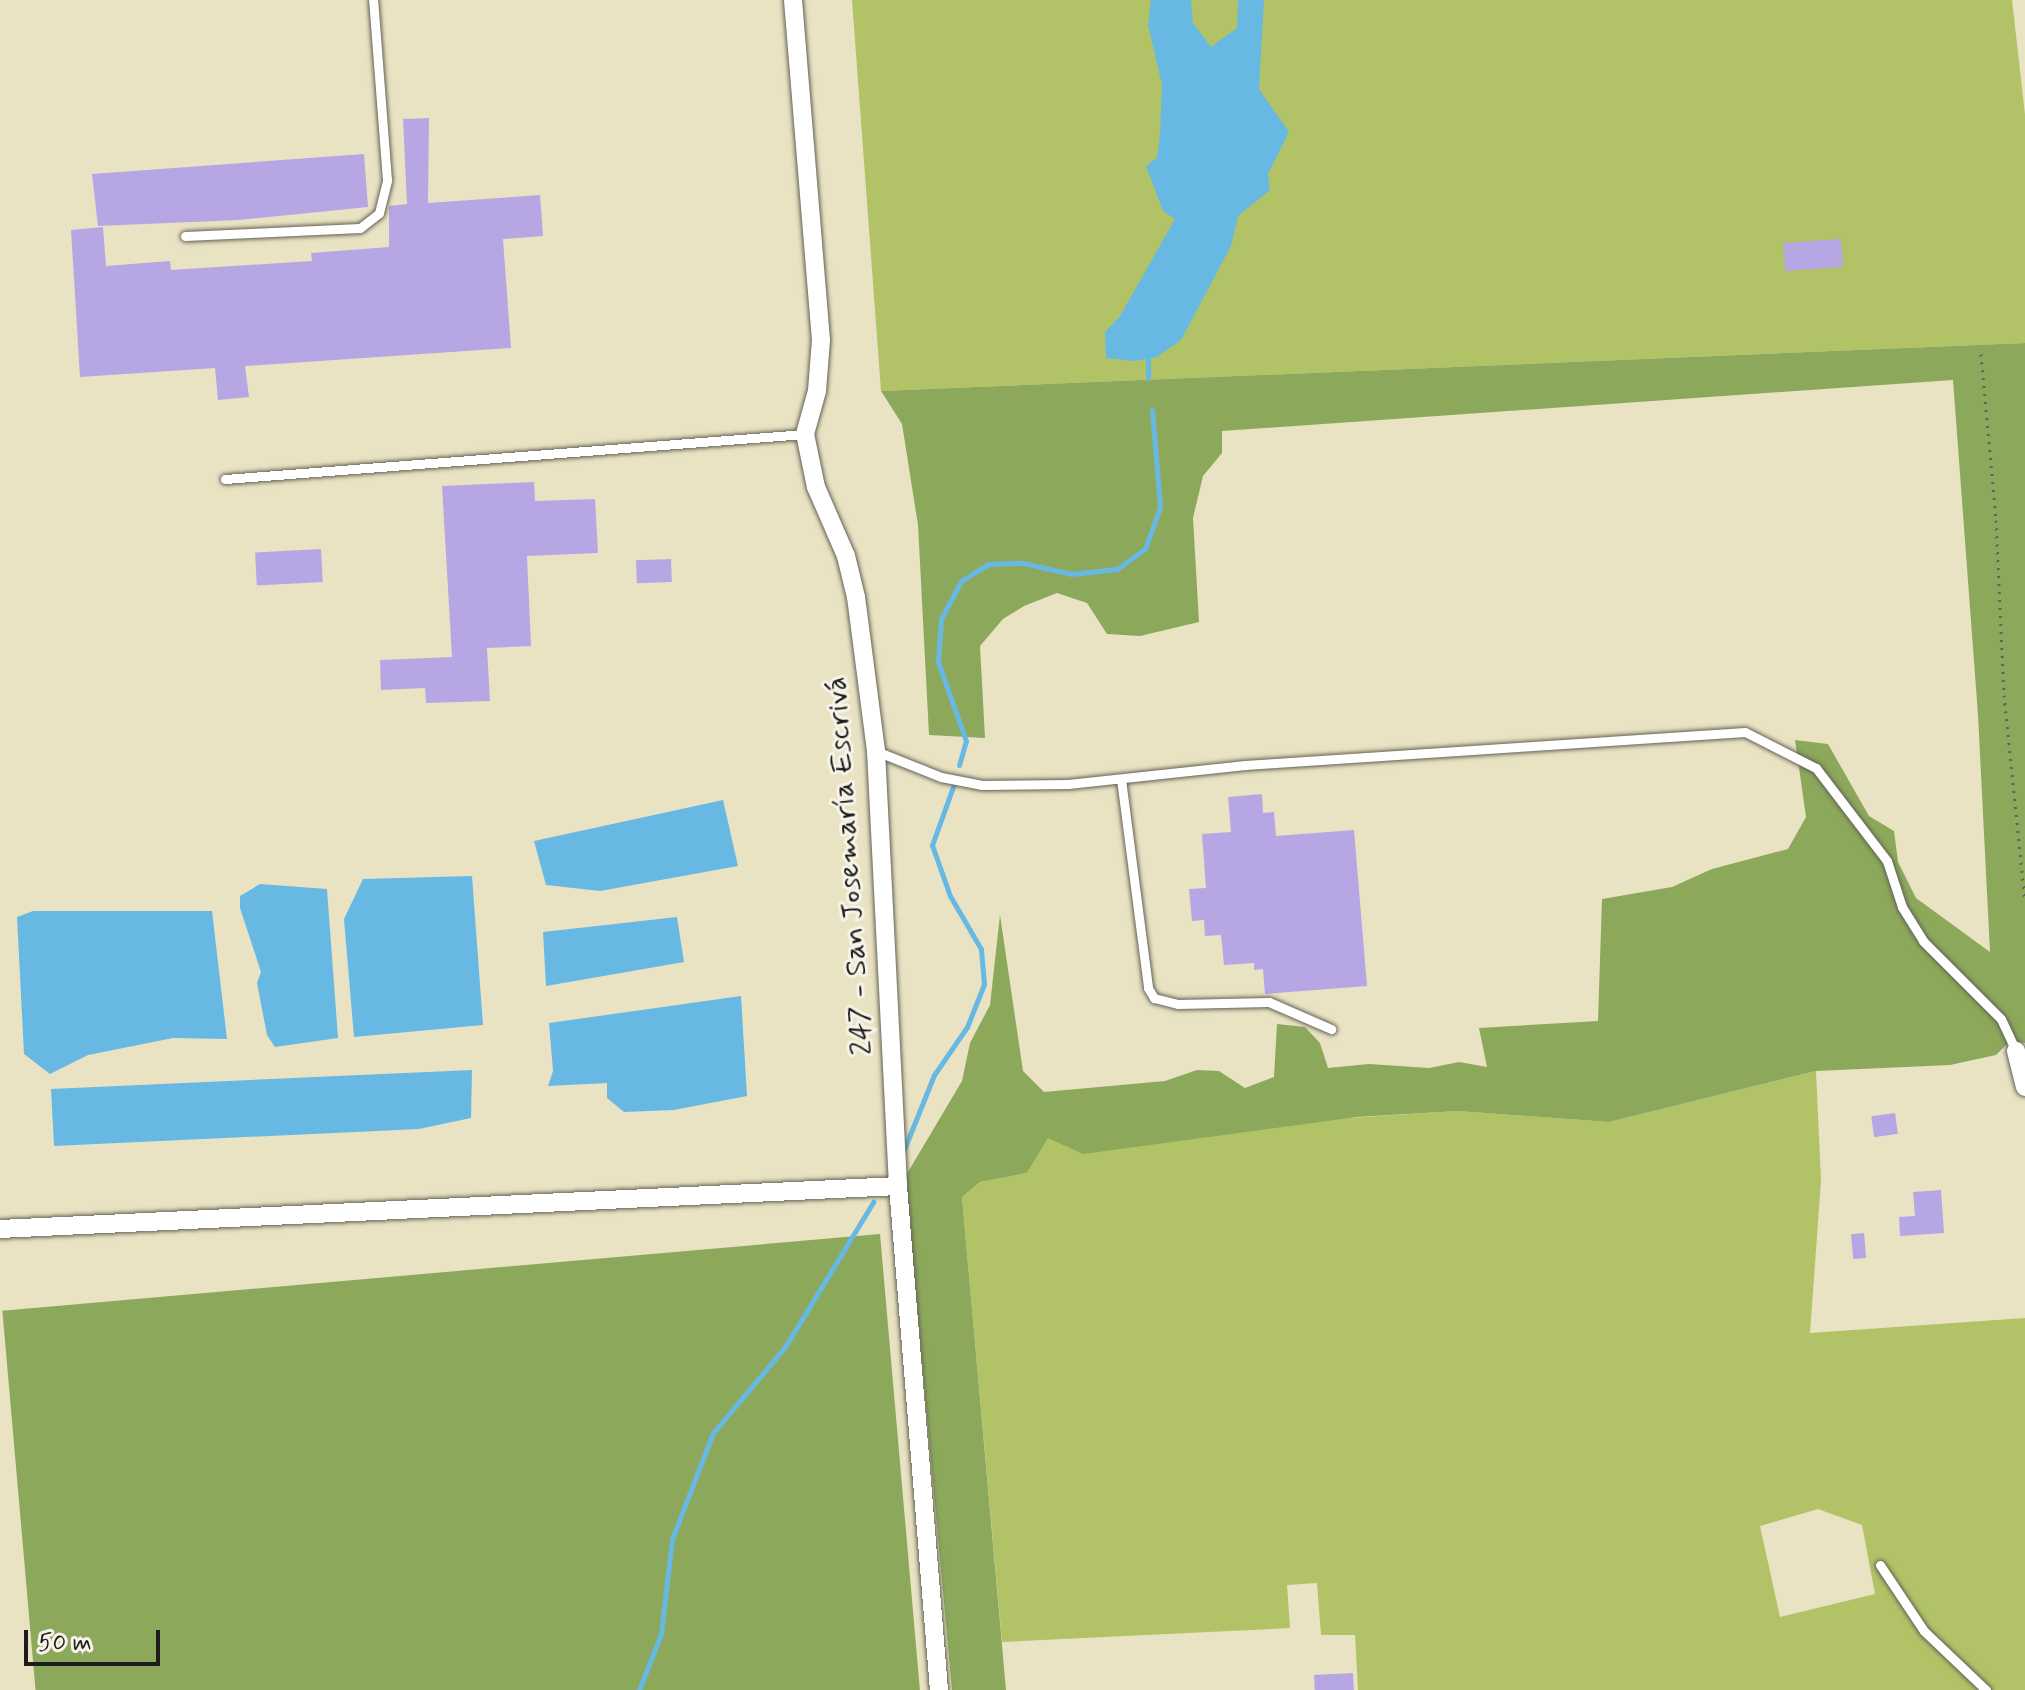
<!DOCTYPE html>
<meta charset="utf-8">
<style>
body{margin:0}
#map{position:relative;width:2025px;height:1690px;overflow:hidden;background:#e9e3c3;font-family:Mynerve,sans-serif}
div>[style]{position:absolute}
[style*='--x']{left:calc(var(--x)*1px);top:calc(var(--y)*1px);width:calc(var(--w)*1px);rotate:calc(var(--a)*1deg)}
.green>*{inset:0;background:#b1c366}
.forest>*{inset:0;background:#8ca95b;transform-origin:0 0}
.water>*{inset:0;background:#67b9e3}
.stream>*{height:5px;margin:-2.5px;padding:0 2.5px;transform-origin:2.5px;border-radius:2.5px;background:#67b9e3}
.building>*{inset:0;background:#b7a6e4;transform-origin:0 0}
.path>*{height:3px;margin-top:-1.5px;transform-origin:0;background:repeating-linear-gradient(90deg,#646256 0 2px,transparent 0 8px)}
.roads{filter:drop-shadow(0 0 2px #646256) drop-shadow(0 0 2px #646256)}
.lane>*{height:9px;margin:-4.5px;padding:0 4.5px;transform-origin:4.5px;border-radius:4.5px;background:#fff}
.street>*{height:18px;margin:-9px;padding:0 9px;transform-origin:9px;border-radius:9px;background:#fff}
span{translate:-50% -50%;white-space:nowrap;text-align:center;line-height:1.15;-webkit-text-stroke:6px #f7f3e8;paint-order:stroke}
.street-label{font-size:30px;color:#1c1c1c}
.scale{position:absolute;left:24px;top:1630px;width:136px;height:36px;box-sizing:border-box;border:4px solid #1c1c1c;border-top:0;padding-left:10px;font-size:24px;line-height:28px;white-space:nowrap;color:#1c1c1c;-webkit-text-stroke:6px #f7f3e8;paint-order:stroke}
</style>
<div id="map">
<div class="green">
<i style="clip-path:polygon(852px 0,2012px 0,2025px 115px,2025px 343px,881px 391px)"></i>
<i style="clip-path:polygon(evenodd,1816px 1071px,1821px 1181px,1810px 1333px,2025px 1318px,2025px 1690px,1358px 1690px,1355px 1635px,1321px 1635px,1317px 1583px,1287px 1585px,1290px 1628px,1002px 1642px,962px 1197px,980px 1182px,1027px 1173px,1048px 1137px,1458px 1111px,1609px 1122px,1816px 1071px,1818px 1509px,1862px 1525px,1875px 1594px,1780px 1617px,1760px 1526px,1818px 1509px)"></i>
</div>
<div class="forest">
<i style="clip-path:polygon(2025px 343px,2025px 1043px,2010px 1041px,1996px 1055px,1950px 1065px,1816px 1071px,1609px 1122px,1458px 1111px,1357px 1117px,1083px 1154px,1048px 1138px,1027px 1173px,980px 1182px,962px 1197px,1006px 1690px,952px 1690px,905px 1177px,962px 1081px,970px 1043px,990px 1005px,1000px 915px,1023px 1071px,1044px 1092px,1165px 1081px,1197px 1070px,1219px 1071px,1245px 1088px,1274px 1077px,1277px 1024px,1305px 1027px,1320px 1043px,1328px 1068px,1369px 1064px,1429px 1068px,1459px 1062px,1487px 1067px,1479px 1028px,1598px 1021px,1602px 899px,1672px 887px,1712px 869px,1788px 849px,1806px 817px,1795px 740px,1828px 744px,1869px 816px,1894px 831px,1898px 862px,1916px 898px,1990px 952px,1978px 715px,1953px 380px,1222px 431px,1222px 453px,1203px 476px,1193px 518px,1199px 622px,1140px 636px,1107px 634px,1087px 603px,1057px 593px,1024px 606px,1003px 619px,980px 646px,985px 738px,929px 735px,918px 525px,902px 424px,881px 391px)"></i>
<i style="left:880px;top:1234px;width:458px;height:881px;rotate:85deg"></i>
</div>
<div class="water">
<i style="clip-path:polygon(1151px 0,1191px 0,1193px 23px,1211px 47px,1237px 28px,1238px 0,1264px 0,1259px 89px,1289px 132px,1268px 174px,1270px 190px,1238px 216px,1231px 246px,1181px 340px,1157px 357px,1135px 361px,1106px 358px,1105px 332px,1120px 316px,1175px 219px,1163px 211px,1146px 166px,1157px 158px,1160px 135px,1162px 85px,1148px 25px)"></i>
<i style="clip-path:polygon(723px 800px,738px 866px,600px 891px,546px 885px,534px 841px)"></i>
<i style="clip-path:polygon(472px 876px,483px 1025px,354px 1037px,344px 919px,363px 879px)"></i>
<i style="clip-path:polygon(260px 884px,327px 889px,338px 1038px,275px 1047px,267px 1035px,257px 983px,261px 972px,240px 908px,240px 896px)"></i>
<i style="clip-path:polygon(33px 911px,212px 911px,227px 1039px,173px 1038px,88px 1055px,50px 1074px,24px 1054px,17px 917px)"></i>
<i style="clip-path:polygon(677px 917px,684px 962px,546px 986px,543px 932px)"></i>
<i style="clip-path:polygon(741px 996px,747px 1096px,674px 1110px,624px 1112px,607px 1098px,607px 1083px,548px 1086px,553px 1071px,549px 1023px)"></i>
<i style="clip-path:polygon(472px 1070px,471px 1118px,419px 1129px,54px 1146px,51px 1089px)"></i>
</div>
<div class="stream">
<i style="--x:1148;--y:354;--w:24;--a:90"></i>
<i style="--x:959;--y:765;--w:25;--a:-74"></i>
<i style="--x:966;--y:741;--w:84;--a:-109.5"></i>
<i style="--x:938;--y:662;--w:43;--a:-86"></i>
<i style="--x:941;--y:619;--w:43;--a:-62.2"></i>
<i style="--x:961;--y:581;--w:32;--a:-32"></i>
<i style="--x:988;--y:564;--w:35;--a:-2"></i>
<i style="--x:1023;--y:563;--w:50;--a:12.7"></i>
<i style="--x:1072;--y:574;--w:45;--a:-6.3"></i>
<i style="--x:1117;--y:569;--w:34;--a:-36"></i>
<i style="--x:1145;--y:549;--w:45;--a:-70.3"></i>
<i style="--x:1160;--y:507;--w:97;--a:-94.7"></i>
<i style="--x:903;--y:1152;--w:83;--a:-68.1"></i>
<i style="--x:934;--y:1075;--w:58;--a:-55.5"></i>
<i style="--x:967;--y:1027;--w:46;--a:-68.4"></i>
<i style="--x:984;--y:984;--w:35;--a:-95"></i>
<i style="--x:981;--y:949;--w:61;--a:-120.3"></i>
<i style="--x:950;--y:896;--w:54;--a:-109.4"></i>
<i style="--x:932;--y:845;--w:65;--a:-70.2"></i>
<i style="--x:639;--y:1690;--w:60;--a:-68.6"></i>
<i style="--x:661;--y:1634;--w:96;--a:-83.4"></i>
<i style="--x:672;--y:1539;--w:114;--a:-68.9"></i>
<i style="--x:713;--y:1433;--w:112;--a:-50.1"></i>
<i style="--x:785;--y:1347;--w:170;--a:-58.7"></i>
</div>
<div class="building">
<i style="clip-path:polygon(429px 118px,428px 203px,540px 195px,543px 236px,503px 239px,511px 348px,245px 366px,249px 397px,218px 400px,215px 368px,80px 377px,71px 230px,103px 227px,106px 266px,170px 261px,171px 270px,312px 261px,311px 253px,389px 247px,389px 206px,407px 204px,403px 119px)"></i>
<i style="clip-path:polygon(364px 154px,368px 207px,239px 220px,98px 226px,92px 174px)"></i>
<i style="left:1841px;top:239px;width:28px;height:58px;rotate:86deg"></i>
<i style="clip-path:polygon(534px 482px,535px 501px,595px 499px,598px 553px,527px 556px,531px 646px,487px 648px,490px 701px,426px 703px,425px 688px,381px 690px,380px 660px,452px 657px,442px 486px)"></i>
<i style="left:321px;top:549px;width:33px;height:66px;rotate:87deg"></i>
<i style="left:671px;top:559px;width:23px;height:35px;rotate:88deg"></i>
<i style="clip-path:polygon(1262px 794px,1263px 813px,1274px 812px,1276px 836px,1354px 830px,1367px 986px,1265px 994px,1263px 969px,1254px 970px,1254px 963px,1224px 965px,1221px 935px,1205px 936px,1204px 920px,1192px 921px,1189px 889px,1206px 888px,1202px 834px,1231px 832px,1228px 797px)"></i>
<i style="left:1895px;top:1113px;width:21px;height:24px;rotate:82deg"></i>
<i style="clip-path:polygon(1941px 1190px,1944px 1233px,1900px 1236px,1899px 1217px,1915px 1216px,1913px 1192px)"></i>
<i style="left:1864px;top:1233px;width:25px;height:13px;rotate:85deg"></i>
<i style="left:1353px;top:1673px;width:17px;height:39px;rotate:87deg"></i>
</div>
<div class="path">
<i style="--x:1981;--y:354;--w:167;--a:84.8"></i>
<i style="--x:1996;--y:520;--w:175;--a:87.4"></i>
<i style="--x:2004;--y:695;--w:206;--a:84.2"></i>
</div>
<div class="roads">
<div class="lane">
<i style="--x:185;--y:236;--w:175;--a:-2.6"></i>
<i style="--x:360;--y:228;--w:24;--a:-38"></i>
<i style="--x:379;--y:213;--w:34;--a:-76"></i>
<i style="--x:387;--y:180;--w:181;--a:-94.4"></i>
<i style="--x:225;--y:479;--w:582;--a:-4.44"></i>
<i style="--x:876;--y:751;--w:70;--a:21.8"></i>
<i style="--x:941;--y:777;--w:42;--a:11"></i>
<i style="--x:982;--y:785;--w:86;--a:-0.7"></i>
<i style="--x:1068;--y:784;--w:178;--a:-6.1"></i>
<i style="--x:1245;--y:765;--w:501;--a:-3.78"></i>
<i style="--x:1745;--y:732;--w:80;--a:26.9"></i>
<i style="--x:1816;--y:768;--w:117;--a:52.6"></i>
<i style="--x:1887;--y:861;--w:48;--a:71.9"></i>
<i style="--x:1902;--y:907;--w:40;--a:58"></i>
<i style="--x:1923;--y:941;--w:110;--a:45"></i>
<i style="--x:2001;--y:1019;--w:35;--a:65"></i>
<i style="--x:1121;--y:779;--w:211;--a:82.6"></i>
<i style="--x:1148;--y:988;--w:12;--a:59"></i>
<i style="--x:1154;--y:998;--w:25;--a:14"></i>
<i style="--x:1178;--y:1004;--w:91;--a:-1.3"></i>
<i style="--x:1269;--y:1002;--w:68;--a:23.5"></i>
<i style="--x:1880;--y:1565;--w:79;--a:56.3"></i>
<i style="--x:1924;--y:1631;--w:86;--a:43.6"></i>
</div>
<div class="street">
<i style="--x:793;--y:0;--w:341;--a:85.3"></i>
<i style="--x:821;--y:340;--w:51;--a:94.5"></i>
<i style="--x:817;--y:391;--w:45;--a:105.6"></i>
<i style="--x:805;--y:434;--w:54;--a:78.3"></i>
<i style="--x:816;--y:487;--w:75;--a:66.5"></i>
<i style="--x:846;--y:556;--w:42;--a:76.3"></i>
<i style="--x:856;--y:597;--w:155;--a:82.6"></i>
<i style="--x:876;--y:751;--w:436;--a:87.1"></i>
<i style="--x:898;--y:1186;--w:506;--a:85.35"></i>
<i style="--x:2016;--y:1051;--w:37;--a:76"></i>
<i style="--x:0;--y:1229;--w:899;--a:-2.74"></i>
</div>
</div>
<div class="street-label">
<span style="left:850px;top:866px;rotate:-94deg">247 - San Josemaría Escrivá</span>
</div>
<div class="scale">50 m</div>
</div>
